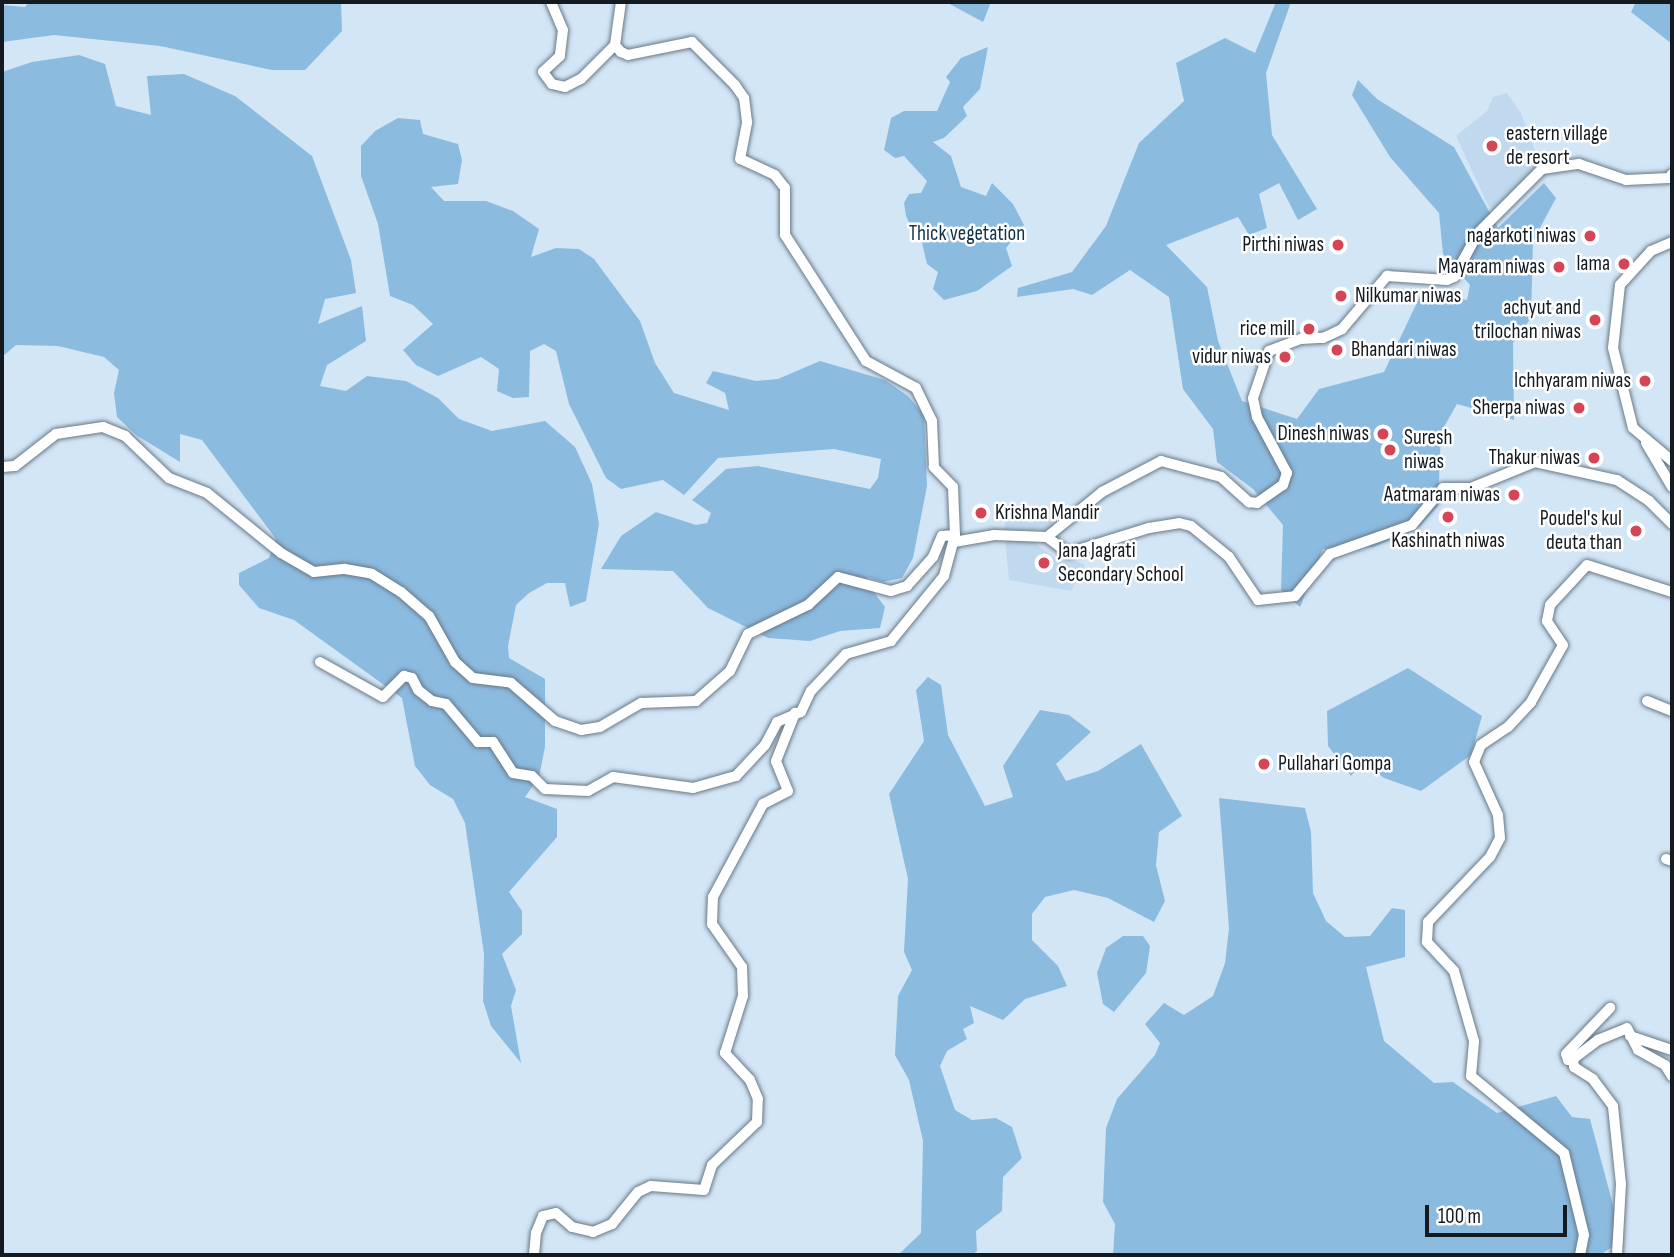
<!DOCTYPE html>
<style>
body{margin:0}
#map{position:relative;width:1674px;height:1257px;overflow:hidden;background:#d3e6f6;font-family:"Sofia Sans Condensed",sans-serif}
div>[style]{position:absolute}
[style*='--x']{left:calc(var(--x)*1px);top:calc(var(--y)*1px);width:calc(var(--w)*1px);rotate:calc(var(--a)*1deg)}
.built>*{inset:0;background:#c0d9ee}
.green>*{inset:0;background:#8cbbe0}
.roads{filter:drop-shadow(0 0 2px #687987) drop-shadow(0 0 2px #687987)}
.minor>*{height:10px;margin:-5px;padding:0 5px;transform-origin:5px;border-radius:5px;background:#fff}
.dots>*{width:19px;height:19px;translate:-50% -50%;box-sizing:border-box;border:4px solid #fff;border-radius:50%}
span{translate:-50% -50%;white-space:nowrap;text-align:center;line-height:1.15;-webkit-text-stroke:5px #fff;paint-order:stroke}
.poi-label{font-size:21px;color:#141b20}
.left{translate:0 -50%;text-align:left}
.right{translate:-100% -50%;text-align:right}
.park-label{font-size:21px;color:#133147}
.frame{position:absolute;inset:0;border:4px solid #141b20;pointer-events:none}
.scale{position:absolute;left:1425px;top:1205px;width:142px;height:32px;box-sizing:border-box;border:4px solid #141b20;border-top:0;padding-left:9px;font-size:21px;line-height:24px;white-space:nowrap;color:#141b20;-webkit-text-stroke:5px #fff;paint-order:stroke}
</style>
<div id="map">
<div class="built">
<i style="clip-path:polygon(1507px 93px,1521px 113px,1542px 169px,1498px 213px,1488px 205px,1456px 136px,1487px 111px,1493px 97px)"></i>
<i style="clip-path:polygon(1046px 511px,1049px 517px,1057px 512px,1052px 529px,1004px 531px,1006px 516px,1033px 523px,1033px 517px)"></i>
<i style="clip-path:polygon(1005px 539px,1033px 542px,1060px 561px,1072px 559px,1085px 565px,1071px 591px,1009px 580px)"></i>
</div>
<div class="green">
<i style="clip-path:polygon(29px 2px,341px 2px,342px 31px,305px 70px,272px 70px,160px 46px,54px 35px,2px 42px,2px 5px,25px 7px)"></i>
<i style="clip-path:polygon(946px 2px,991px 2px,983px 22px)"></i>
<i style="clip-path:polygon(1276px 2px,1291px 2px,1266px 73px,1272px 135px,1317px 209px,1298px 220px,1279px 183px,1259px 194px,1267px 228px,1249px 235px,1238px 217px,1166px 245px,1207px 287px,1218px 341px,1242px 401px,1297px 419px,1319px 389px,1384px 372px,1422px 292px,1467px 300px,1470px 285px,1443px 254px,1439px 213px,1390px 157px,1352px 95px,1358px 80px,1377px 99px,1454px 147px,1498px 228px,1544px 183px,1556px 198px,1533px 241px,1531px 318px,1513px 343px,1514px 420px,1457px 404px,1441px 432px,1438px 506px,1420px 526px,1374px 547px,1323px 549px,1300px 607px,1281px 590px,1283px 525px,1253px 489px,1217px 462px,1213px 429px,1183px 389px,1169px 297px,1130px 270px,1092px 295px,1073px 289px,1017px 297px,1018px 288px,1072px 272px,1106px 226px,1139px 143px,1184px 101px,1176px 63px,1225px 38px,1255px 53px)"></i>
<i style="clip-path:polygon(1636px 2px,1672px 2px,1672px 44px,1631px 12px)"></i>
<i style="clip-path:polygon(988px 47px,980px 89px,963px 107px,967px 116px,944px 138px,933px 142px,951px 156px,961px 187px,986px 196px,992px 183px,1013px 204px,1024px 225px,1006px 248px,1012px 266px,977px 291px,944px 300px,933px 289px,938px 272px,927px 264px,921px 238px,915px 236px,906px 216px,904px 203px,909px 194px,921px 193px,927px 181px,904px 156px,895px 158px,884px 150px,891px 118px,904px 111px,937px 111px,950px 82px,946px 77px,961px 58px)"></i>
<i style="clip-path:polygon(79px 55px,105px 64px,116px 106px,151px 115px,147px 76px,184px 74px,235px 96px,312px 156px,351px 260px,356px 293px,325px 299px,318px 324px,362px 306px,366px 341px,327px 365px,320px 386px,346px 391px,367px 376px,406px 381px,438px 398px,459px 419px,492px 431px,545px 421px,575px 447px,592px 484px,599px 524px,586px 601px,570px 607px,565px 583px,547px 583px,529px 593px,516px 605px,508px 646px,509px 658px,545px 679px,545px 747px,539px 777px,525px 797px,557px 809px,557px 837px,509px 892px,522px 911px,522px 934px,502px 954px,516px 990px,511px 1006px,521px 1063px,491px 1026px,483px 1001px,484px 954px,465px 823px,453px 799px,430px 785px,415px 766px,402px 698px,294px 620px,259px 608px,239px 585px,239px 573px,269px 558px,276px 539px,202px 440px,180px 434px,180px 462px,136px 435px,117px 417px,114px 393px,119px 370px,104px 357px,58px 346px,16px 345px,2px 357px,2px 72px,32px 62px)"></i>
<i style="clip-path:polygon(398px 118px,420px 120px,423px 134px,458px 144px,462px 160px,458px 184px,431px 187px,444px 201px,486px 201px,513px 211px,539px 229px,531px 257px,556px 248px,579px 249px,594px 259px,640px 321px,655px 363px,674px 393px,729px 410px,725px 393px,706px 383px,713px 371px,756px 381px,778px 379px,820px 361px,885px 380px,908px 396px,924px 415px,927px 486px,913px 558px,902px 578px,883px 582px,867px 577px,867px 583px,885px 607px,880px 628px,840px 631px,810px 641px,768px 638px,708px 608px,673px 571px,601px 569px,621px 536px,656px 512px,696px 525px,707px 523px,711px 513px,692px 500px,726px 469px,758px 466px,870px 489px,878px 478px,881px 459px,834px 449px,718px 458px,684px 495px,663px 480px,621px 489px,606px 478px,569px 404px,556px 351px,544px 344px,530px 351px,529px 397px,513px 398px,497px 391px,499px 369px,481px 357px,438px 376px,416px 365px,403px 350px,433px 324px,413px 305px,390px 296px,378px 224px,361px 176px,361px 146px,375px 131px)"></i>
<i style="clip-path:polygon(1408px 668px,1482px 716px,1471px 755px,1421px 791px,1384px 778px,1363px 762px,1351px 776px,1328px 746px,1327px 711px)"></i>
<i style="clip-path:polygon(928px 677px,941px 685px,948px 735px,985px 806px,1013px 797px,1003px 766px,1040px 710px,1069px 715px,1091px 732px,1056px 764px,1066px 781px,1098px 771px,1141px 744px,1182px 816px,1159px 832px,1156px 865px,1165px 901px,1154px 922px,1108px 898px,1074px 890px,1045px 897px,1032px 914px,1032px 940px,1058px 966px,1067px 986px,1025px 999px,1003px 1020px,970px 1006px,974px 1023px,963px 1029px,967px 1039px,947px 1051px,940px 1066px,955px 1110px,972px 1120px,996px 1118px,1012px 1127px,1022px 1158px,1003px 1177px,1002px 1211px,976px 1231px,977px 1251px,972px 1255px,898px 1255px,921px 1233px,923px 1141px,909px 1080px,895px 1055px,898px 996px,912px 970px,904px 952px,908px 879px,889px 794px,924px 741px,916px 690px)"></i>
<i style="clip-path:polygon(1219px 798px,1305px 808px,1311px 832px,1313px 893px,1326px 921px,1345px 937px,1370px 936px,1392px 908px,1405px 910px,1405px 957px,1366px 967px,1384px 1041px,1434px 1083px,1453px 1082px,1497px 1113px,1556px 1096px,1572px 1117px,1590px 1119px,1616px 1216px,1612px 1247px,1600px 1255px,1113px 1255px,1115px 1224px,1103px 1202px,1106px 1128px,1117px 1099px,1155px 1055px,1160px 1043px,1145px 1024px,1164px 1003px,1184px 1015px,1213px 996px,1225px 963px,1229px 928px)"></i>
<i style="clip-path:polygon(1123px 936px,1143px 936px,1150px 946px,1146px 973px,1114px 1012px,1103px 1004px,1097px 973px,1106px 948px)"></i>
</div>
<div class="roads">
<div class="minor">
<i style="--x:551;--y:2;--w:30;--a:67"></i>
<i style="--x:563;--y:30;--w:26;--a:97"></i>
<i style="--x:560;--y:56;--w:23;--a:137"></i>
<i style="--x:543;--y:72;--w:15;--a:53"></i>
<i style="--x:552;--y:84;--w:13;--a:13"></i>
<i style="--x:565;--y:87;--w:18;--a:-27"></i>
<i style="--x:581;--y:79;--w:48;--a:-45"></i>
<i style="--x:1672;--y:242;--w:23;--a:157"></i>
<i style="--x:1651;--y:251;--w:46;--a:132.4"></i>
<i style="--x:1620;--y:285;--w:63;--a:96.3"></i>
<i style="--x:1613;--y:348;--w:82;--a:76"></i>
<i style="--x:1633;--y:428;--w:51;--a:40.2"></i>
<i style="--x:1646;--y:443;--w:51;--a:59.4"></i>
<i style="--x:2;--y:467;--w:13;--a:-4"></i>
<i style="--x:15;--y:466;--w:52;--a:-38"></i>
<i style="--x:56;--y:434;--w:48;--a:-8.5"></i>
<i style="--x:103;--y:427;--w:24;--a:22"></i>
<i style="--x:125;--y:436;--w:61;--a:43.7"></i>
<i style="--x:169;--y:478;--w:41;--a:21.5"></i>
<i style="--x:207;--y:493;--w:95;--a:39"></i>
<i style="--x:281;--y:553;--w:38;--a:30"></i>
<i style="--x:314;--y:572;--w:31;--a:-6"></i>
<i style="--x:345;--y:569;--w:27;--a:10"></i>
<i style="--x:372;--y:574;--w:34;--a:32"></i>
<i style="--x:401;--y:592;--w:37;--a:41"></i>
<i style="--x:429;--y:616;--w:53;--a:60.5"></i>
<i style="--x:455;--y:662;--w:24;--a:42"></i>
<i style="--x:473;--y:678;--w:38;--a:7"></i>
<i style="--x:511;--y:683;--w:58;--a:40.8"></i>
<i style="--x:555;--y:721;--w:28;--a:19"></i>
<i style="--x:581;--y:730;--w:19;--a:-9"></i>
<i style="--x:600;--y:727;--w:48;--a:-30.3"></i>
<i style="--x:641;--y:703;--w:55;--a:-2.1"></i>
<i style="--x:696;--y:701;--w:45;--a:-41.4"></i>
<i style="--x:730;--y:671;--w:41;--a:-64.1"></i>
<i style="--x:748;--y:634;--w:67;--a:-25.8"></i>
<i style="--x:808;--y:605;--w:41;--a:-43"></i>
<i style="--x:838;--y:577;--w:55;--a:14.8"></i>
<i style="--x:891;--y:591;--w:17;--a:-17"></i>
<i style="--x:907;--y:586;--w:39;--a:-48"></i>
<i style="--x:933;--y:557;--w:23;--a:-67"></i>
<i style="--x:942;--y:536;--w:13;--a:-4"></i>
<i style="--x:1047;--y:537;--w:26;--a:37"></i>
<i style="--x:1068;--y:553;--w:85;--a:-17.2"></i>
<i style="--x:1149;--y:528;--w:30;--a:-9"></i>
<i style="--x:1179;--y:523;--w:12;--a:14"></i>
<i style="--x:1191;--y:526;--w:49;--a:39.2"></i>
<i style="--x:1229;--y:557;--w:52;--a:56"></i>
<i style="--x:1258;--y:600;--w:37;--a:-6"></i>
<i style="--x:1295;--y:596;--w:55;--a:-50.2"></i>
<i style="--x:1330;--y:554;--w:87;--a:-19.5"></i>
<i style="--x:1412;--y:525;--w:48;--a:-50"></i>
<i style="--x:1443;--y:488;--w:28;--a:0"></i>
<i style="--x:1471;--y:488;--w:69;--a:-22.1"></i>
<i style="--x:1535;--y:462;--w:84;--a:12.4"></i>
<i style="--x:1617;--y:480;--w:38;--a:33"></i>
<i style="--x:1649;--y:501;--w:33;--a:45"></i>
<i style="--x:954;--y:542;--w:41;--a:-9.9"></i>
<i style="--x:994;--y:535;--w:53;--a:2.2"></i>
<i style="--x:1047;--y:537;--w:71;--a:-39.3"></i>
<i style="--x:1102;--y:492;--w:67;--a:-27.7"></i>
<i style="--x:1161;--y:461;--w:62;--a:14.9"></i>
<i style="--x:1221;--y:477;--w:38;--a:42"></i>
<i style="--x:1249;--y:502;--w:8;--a:7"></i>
<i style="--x:1257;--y:503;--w:32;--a:-35"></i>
<i style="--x:1283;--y:485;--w:13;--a:-72"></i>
<i style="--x:1287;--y:473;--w:64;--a:-118.2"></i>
<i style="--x:1257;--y:417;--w:19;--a:-102"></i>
<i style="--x:1253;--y:398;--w:50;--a:-71.2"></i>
<i style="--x:1269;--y:351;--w:34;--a:-21"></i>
<i style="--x:1301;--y:339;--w:22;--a:-3"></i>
<i style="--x:1323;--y:338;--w:21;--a:-25"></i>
<i style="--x:1342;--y:329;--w:70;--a:-49.7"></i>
<i style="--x:1387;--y:276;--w:60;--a:3.8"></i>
<i style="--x:1447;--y:280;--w:8;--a:-23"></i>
<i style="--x:1454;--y:277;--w:50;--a:-61.4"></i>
<i style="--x:1478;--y:233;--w:91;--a:-45"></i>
<i style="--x:1542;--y:169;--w:37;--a:-8"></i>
<i style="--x:1579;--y:164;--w:50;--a:18.8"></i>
<i style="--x:1626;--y:180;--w:43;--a:-2.7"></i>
<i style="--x:1669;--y:178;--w:5;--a:-53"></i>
<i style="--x:320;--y:662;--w:72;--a:29.1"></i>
<i style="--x:383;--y:697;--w:30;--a:-45"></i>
<i style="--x:404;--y:676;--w:8;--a:14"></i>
<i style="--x:412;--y:678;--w:13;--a:63"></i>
<i style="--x:418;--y:690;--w:18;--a:38"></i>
<i style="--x:432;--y:701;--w:14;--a:12"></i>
<i style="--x:446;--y:704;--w:50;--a:49.9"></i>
<i style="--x:478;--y:742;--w:15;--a:0"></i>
<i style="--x:493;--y:742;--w:37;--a:57"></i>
<i style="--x:513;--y:773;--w:19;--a:9"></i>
<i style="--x:532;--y:776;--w:18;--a:45"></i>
<i style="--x:545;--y:789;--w:43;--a:2.7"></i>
<i style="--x:588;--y:791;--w:29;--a:-29"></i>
<i style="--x:613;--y:777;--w:81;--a:7.8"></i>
<i style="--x:693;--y:788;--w:45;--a:-15.6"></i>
<i style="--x:736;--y:776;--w:42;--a:-46.9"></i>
<i style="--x:765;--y:745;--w:26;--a:-62"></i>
<i style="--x:777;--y:722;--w:26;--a:-23"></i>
<i style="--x:801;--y:712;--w:23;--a:-65"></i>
<i style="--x:811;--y:691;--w:51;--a:-46.6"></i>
<i style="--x:846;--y:654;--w:47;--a:-16.1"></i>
<i style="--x:891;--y:641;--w:84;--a:-50.8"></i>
<i style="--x:944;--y:576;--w:42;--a:-75"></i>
<i style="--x:955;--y:535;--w:48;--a:-92.4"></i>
<i style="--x:953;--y:487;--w:28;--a:-134"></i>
<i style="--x:934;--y:467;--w:46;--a:-92.5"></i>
<i style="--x:932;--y:421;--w:37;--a:-116"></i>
<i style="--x:916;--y:388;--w:57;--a:-151.6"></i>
<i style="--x:866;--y:361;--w:150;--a:-122.7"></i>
<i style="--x:785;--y:235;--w:47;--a:-90"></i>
<i style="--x:785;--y:188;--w:16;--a:-128"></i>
<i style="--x:775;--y:175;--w:38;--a:-155"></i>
<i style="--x:740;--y:159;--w:38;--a:-79"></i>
<i style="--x:747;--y:122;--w:24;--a:-97"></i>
<i style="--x:744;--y:98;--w:16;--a:-125"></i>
<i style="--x:735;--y:85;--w:61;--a:-135"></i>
<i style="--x:692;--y:42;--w:65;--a:168.5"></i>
<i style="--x:628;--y:55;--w:8;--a:-157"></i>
<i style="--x:621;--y:52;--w:9;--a:-131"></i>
<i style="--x:615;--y:45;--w:43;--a:-82.1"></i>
<i style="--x:1647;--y:701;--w:27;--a:22"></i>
<i style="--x:1666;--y:859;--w:6;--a:18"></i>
<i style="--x:1630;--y:1036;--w:44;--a:18.4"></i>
<i style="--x:1573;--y:1059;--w:5;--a:169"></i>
<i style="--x:1568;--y:1060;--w:6;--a:-108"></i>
<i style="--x:1566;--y:1054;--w:64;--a:-46.3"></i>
<i style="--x:534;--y:1255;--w:22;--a:-85"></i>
<i style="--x:536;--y:1233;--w:18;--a:-68"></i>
<i style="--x:543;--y:1216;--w:13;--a:-13"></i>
<i style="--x:556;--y:1213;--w:21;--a:41"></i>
<i style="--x:572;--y:1227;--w:22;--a:13"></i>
<i style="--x:593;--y:1232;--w:21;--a:-23"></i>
<i style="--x:612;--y:1224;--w:41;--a:-50.9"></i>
<i style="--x:638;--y:1192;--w:14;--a:-25"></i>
<i style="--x:651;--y:1186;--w:53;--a:4.3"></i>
<i style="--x:704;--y:1190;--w:26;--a:-72"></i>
<i style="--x:712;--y:1165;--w:62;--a:-43.7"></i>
<i style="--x:757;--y:1122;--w:23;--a:-88"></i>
<i style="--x:758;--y:1099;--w:21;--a:-113"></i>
<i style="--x:750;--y:1080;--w:37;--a:-133"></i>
<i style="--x:725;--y:1053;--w:60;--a:-72.5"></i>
<i style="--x:743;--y:996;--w:29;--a:-92"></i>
<i style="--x:742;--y:967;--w:52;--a:-124.9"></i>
<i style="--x:712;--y:924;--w:27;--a:-88"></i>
<i style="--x:713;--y:897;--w:106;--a:-61.7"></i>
<i style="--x:763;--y:804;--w:28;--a:-27"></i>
<i style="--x:788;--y:791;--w:32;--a:-112"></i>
<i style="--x:776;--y:761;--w:52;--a:-68.4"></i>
<i style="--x:1580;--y:1255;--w:20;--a:-79"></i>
<i style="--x:1584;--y:1235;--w:84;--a:-103.7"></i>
<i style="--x:1564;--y:1153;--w:121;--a:-140.4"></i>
<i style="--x:1471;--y:1076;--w:35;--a:-85"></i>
<i style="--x:1474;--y:1041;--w:73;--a:-105.9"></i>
<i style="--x:1454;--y:971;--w:40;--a:-133"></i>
<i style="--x:1427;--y:942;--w:20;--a:-87"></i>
<i style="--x:1428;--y:922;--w:90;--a:-46.4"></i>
<i style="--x:1490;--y:857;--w:21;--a:-62"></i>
<i style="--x:1500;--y:838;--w:23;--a:-95"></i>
<i style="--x:1498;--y:815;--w:58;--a:-114.4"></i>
<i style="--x:1474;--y:762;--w:18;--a:-68"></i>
<i style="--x:1481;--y:745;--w:32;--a:-34"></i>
<i style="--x:1508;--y:727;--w:34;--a:-47"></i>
<i style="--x:1531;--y:702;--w:65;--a:-60.7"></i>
<i style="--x:1563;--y:645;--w:29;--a:-124"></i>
<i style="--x:1547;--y:621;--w:16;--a:-79"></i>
<i style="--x:1550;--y:605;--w:54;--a:-47.2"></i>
<i style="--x:1587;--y:565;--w:89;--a:17.6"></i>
<i style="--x:1617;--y:1255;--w:71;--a:-86.8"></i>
<i style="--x:1621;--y:1184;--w:78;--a:-95.9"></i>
<i style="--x:1613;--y:1106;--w:34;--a:-127"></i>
<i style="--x:1593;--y:1079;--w:22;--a:-148"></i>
<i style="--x:1574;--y:1067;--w:8;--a:-97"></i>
<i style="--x:1573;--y:1059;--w:31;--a:-37"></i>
<i style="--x:1598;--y:1040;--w:31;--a:-22"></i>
<i style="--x:1627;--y:1028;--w:25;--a:63"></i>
<i style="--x:1638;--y:1050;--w:31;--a:29"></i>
<i style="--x:1665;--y:1065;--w:13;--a:58"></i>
</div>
</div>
<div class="dots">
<i style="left:1492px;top:146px;background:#d64555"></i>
<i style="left:1590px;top:236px;background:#d64555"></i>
<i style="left:1338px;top:245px;background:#d64555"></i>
<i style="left:1624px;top:264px;background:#d64555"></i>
<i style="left:1559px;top:267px;background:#d64555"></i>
<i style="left:1341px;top:296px;background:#d64555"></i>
<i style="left:1595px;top:320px;background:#d64555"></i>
<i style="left:1309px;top:329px;background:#d64555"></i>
<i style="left:1337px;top:350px;background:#d64555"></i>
<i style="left:1285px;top:357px;background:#d64555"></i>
<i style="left:1645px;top:381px;background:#d64555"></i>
<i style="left:1579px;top:408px;background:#d64555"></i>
<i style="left:1383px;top:434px;background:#d64555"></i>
<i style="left:1390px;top:450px;background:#d64555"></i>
<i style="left:1594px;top:458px;background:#d64555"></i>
<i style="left:1514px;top:495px;background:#d64555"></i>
<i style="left:981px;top:513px;background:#d64555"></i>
<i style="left:1448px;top:517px;background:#d64555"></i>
<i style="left:1636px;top:531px;background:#d64555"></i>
<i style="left:1044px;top:563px;background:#d64555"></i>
<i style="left:1264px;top:764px;background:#d64555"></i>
</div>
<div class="poi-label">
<span class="left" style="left:1506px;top:146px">eastern village<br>de resort</span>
<span class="right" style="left:1576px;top:236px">nagarkoti niwas</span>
<span class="right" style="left:1324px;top:245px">Pirthi niwas</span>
<span class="right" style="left:1610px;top:264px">lama</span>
<span class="right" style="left:1545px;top:267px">Mayaram niwas</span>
<span class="left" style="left:1355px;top:296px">Nilkumar niwas</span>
<span class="right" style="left:1581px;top:320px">achyut and<br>trilochan niwas</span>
<span class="right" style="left:1295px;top:329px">rice mill</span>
<span class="left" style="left:1351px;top:350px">Bhandari niwas</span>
<span class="right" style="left:1271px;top:357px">vidur niwas</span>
<span class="right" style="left:1631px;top:381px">Ichhyaram niwas</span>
<span class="right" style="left:1565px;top:408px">Sherpa niwas</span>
<span class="right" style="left:1369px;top:434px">Dinesh niwas</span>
<span class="left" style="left:1404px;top:450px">Suresh<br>niwas</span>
<span class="right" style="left:1580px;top:458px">Thakur niwas</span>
<span class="right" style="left:1500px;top:495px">Aatmaram niwas</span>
<span class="left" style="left:995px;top:513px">Krishna Mandir</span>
<span class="right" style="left:1622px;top:531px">Poudel's kul<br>deuta than</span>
<span style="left:1448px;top:541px">Kashinath niwas</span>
<span class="left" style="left:1058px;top:563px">Jana Jagrati<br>Secondary School</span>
<span class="left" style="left:1278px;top:764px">Pullahari Gompa</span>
</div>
<div class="park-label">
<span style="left:967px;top:234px">Thick vegetation</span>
</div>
<div class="frame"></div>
<div class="scale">100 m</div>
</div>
